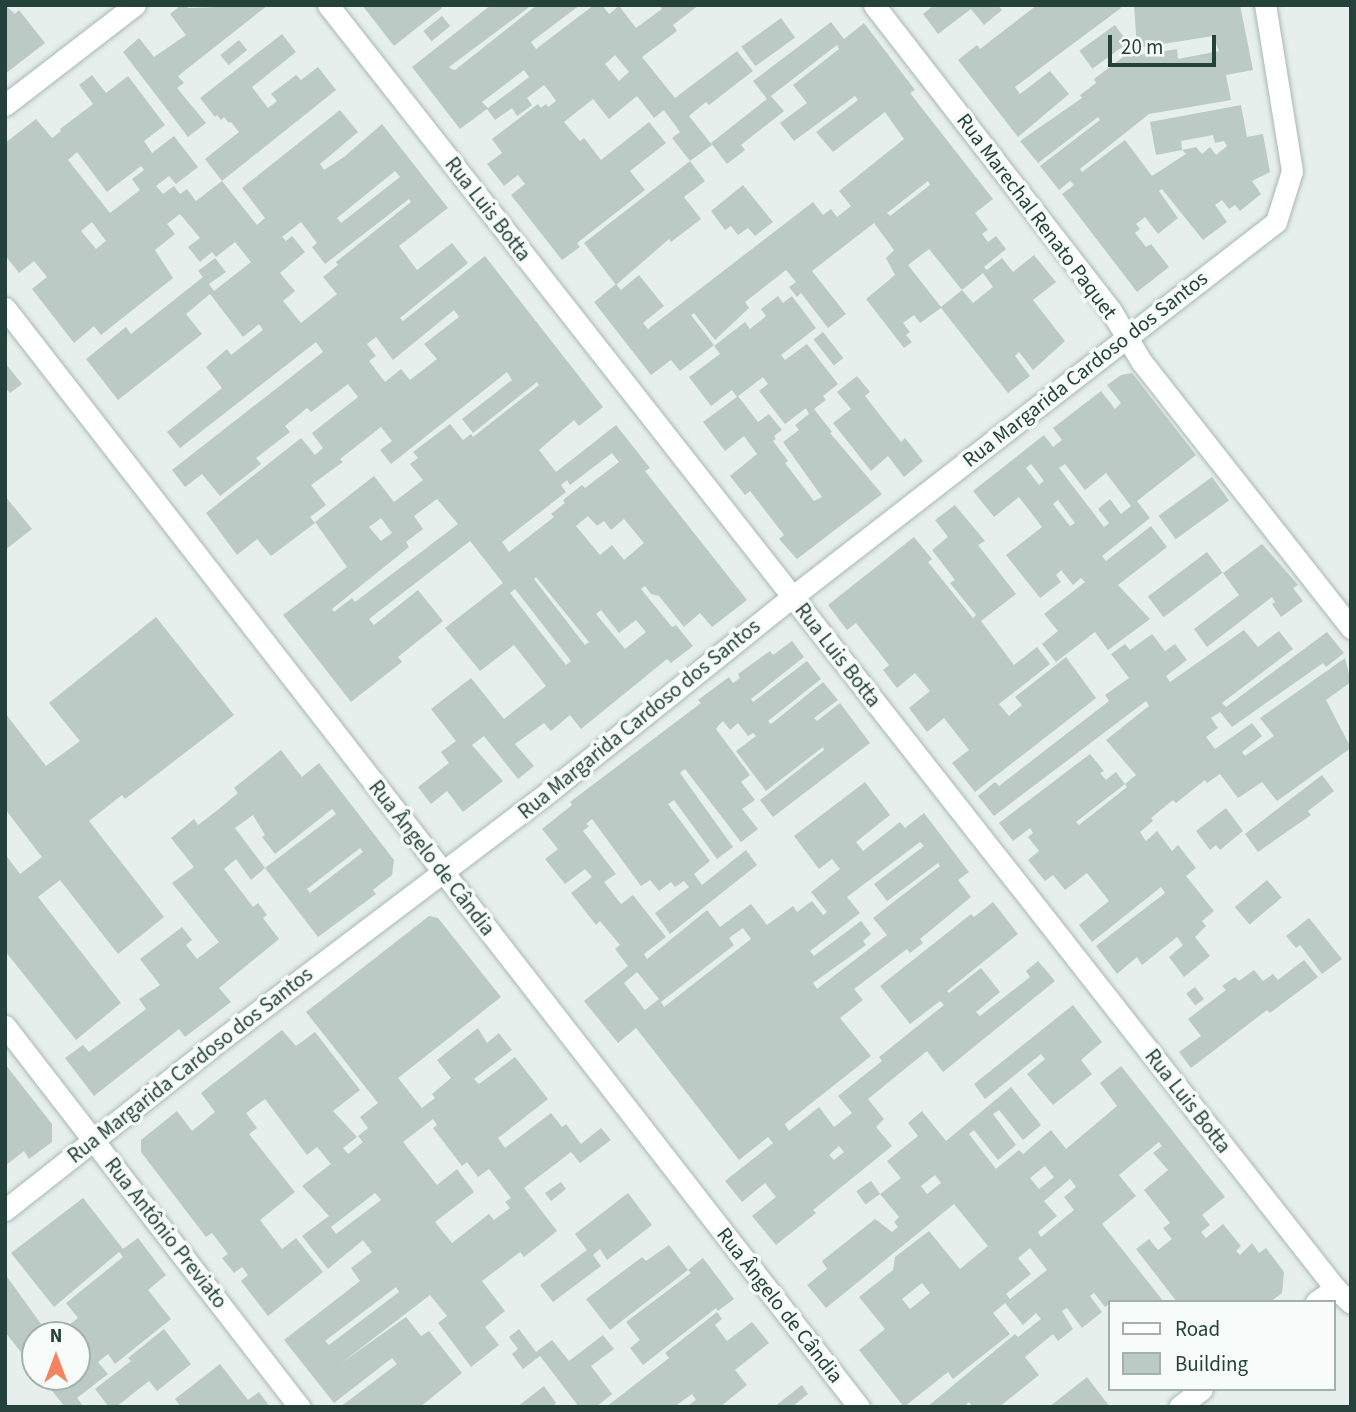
<!DOCTYPE html>
<meta charset="utf-8">
<style>
body{margin:0}
#map{position:relative;width:1356px;height:1412px;overflow:hidden;background:#e6efeb;font-family:"Source Sans 3",sans-serif}
div>[style]{position:absolute}
[style*='--x']{left:calc(var(--x)*1px);top:calc(var(--y)*1px);width:calc(var(--w)*1px);rotate:calc(var(--a)*1deg)}
.building>*{inset:0;background:#bbcac4;transform-origin:0 0}
.roads{filter:drop-shadow(0 0 2px #a8b8b2) drop-shadow(0 0 2px #a8b8b2)}
.minor>*{height:21px;margin:-10.5px;padding:0 10.5px;transform-origin:10.5px;border-radius:10.5px;background:#fff}
span{translate:-50% -50%;white-space:nowrap;text-align:center;line-height:1.15;-webkit-text-stroke:7px #f7fbf9;paint-order:stroke}
.street-label{font-size:21px;color:#24423a}
.frame{position:absolute;inset:0;border:7px solid #24423a;pointer-events:none}
.legend{position:absolute;left:1108px;top:1300px;width:228px;height:91px;box-sizing:border-box;background:#f7fbf9;border:2px solid #a3b1ad;margin:0;padding:9px 12px;list-style:none;font-size:21px;color:#24423a}
.legend li{display:flex;align-items:center;gap:14px;height:35px}
.legend b{width:35px;border:2px solid #a3b1ad}
.north{position:absolute;left:21px;top:1321px;width:70px;height:70px;box-sizing:border-box;background:#f7fbf9;border:2px solid #a3b1ad;border-radius:50%;rotate:0deg;font-size:19px;font-weight:700;line-height:28px;text-align:center;color:#24423a}
.north::after{content:'';display:block;margin:auto;width:24px;height:32px;background:#f4845f;clip-path:polygon(50% 0,100% 100%,50% 72%,0 100%)}
.scale{position:absolute;left:1108px;top:35px;width:108px;height:32px;box-sizing:border-box;border:4px solid #24423a;border-top:0;padding-left:9px;font-size:21px;line-height:24px;white-space:nowrap;color:#24423a;-webkit-text-stroke:5px #f7fbf9;paint-order:stroke}
</style>
<div id="map">
<div class="building">
<i style="clip-path:polygon(5px 5px,15px 14px,19px 10px,45px 43px,5px 74px)"></i>
<i style="clip-path:polygon(181px 5px,189px 8px,268px 5px,178px 76px,184px 83px,177px 88px,206px 123px,188px 137px,123px 52px,139px 38px,154px 57px,186px 35px,170px 14px)"></i>
<i style="clip-path:polygon(362px 5px,440px 5px,442px 8px,394px 46px)"></i>
<i style="clip-path:polygon(evenodd,491px 5px,532px 5px,449px 67px,451px 69px,455px 70px,537px 5px,580px 5px,531px 42px,536px 49px,594px 5px,602px 5px,609px 14px,619px 6px,636px 28px,662px 9px,659px 5px,699px 5px,673px 25px,677px 31px,642px 57px,675px 98px,737px 51px,753px 71px,709px 105px,706px 102px,689px 116px,712px 145px,690px 161px,672px 138px,680px 132px,664px 110px,654px 118px,637px 96px,609px 119px,593px 99px,564px 122px,580px 141px,584px 138px,601px 160px,649px 122px,666px 143px,630px 171px,645px 190px,577px 243px,580px 247px,562px 260px,511px 195px,525px 184px,518px 175px,504px 186px,487px 164px,502px 153px,492px 139px,538px 104px,541px 108px,546px 104px,548px 107px,556px 101px,549px 91px,544px 85px,527px 98px,532px 105px,517px 116px,512px 108px,495px 120px,487px 109px,460px 129px,412px 67px,491px 5px,615px 55px,629px 72px,619px 81px,605px 64px,615px 55px,491px 5px,524px 70px,529px 77px,488px 108px,482px 102px,524px 70px)"></i>
<i style="clip-path:polygon(934px 5px,998px 5px,1002px 10px,984px 25px,971px 9px,938px 34px,923px 14px)"></i>
<i style="clip-path:polygon(1037px 5px,1119px 5px,1121px 8px,1015px 87px,1020px 94px,1050px 71px,1069px 94px,1018px 137px,958px 60px,977px 45px,980px 49px)"></i>
<i style="clip-path:polygon(1134px 5px,1240px 5px,1253px 70px,1226px 75px,1231px 100px,1149px 114px,1080px 169px,1082px 172px,1125px 140px,1152px 176px,1186px 154px,1182px 150px,1196px 147px,1202px 154px,1210px 147px,1216px 155px,1227px 146px,1224px 141px,1215px 143px,1213px 135px,1181px 141px,1182px 150px,1156px 155px,1150px 122px,1241px 105px,1247px 137px,1263px 134px,1270px 172px,1252px 181px,1261px 194px,1240px 211px,1235px 205px,1229px 209px,1222px 200px,1215px 205px,1227px 222px,1203px 240px,1162px 189px,1159px 191px,1178px 218px,1158px 234px,1145px 217px,1136px 224px,1140px 229px,1135px 233px,1146px 247px,1151px 244px,1169px 267px,1137px 292px,1062px 194px,1074px 185px,1070px 181px,1059px 190px,1040px 166px,1100px 120px,1098px 117px,1038px 163px,1020px 141px,1082px 98px,1080px 95px,1096px 83px,1094px 79px,1136px 47px,1139px 55px,1177px 49px,1178px 59px,1219px 51px,1213px 36px,1137px 48px)"></i>
<i style="left:442px;top:16px;width:13px;height:24px;rotate:51deg"></i>
<i style="left:781px;top:18px;width:24px;height:49px;rotate:54deg"></i>
<i style="clip-path:polygon(evenodd,831px 22px,844px 39px,864px 23px,915px 90px,910px 93px,993px 199px,975px 213px,988px 230px,982px 234px,988px 242px,996px 236px,1006px 249px,984px 267px,987px 270px,1002px 258px,1013px 272px,1034px 255px,1056px 282px,1033px 300px,1065px 341px,1033px 370px,1019px 352px,1015px 356px,1030px 376px,1008px 393px,941px 308px,920px 323px,914px 315px,903px 323px,910px 332px,906px 335px,912px 342px,904px 348px,866px 299px,895px 275px,886px 258px,894px 250px,874px 223px,812px 271px,846px 314px,828px 328px,801px 293px,797px 297px,789px 287px,796px 282px,786px 270px,745px 302px,749px 308px,715px 340px,694px 313px,691px 315px,714px 345px,680px 371px,671px 360px,651px 375px,594px 302px,616px 284px,621px 290px,639px 275px,664px 306px,643px 323px,648px 329px,813px 202px,823px 215px,831px 209px,837px 217px,851px 206px,839px 191px,904px 139px,885px 112px,833px 152px,816px 132px,858px 100px,855px 96px,794px 141px,780px 123px,807px 103px,793px 85px,839px 49px,837px 45px,771px 96px,784px 111px,741px 145px,745px 150px,727px 164px,711px 143px,767px 99px,753px 81px,831px 22px,928px 181px,930px 185px,890px 216px,887px 213px,928px 181px,831px 22px,929px 249px,962px 290px,983px 273px,993px 287px,973px 303px,962px 290px,941px 307px,908px 265px,929px 249px)"></i>
<i style="left:1115px;top:25px;width:22px;height:44px;rotate:54deg"></i>
<i style="clip-path:polygon(282px 34px,296px 52px,252px 87px,268px 108px,277px 101px,271px 94px,296px 75px,301px 80px,318px 67px,336px 90px,222px 181px,205px 159px,239px 132px,231px 122px,229px 123px,224px 117px,221px 120px,217px 115px,215px 117px,200px 98px)"></i>
<i style="left:239px;top:40px;width:13px;height:24px;rotate:51deg"></i>
<i style="clip-path:polygon(evenodd,92px 75px,106px 93px,128px 76px,165px 125px,144px 141px,152px 153px,174px 136px,198px 167px,176px 184px,169px 176px,156px 186px,163px 194px,174px 186px,180px 194px,187px 189px,196px 201px,222px 181px,257px 225px,265px 218px,242px 188px,340px 110px,358px 132px,320px 164px,324px 170px,344px 157px,382px 124px,448px 208px,399px 246px,417px 270px,452px 243px,468px 263px,400px 318px,403px 321px,485px 256px,603px 407px,579px 426px,574px 420px,539px 450px,556px 472px,616px 425px,650px 468px,645px 471px,747px 600px,712px 627px,700px 613px,684px 627px,659px 596px,651px 594px,645px 586px,641px 589px,672px 627px,676px 625px,693px 646px,671px 663px,667px 659px,581px 729px,570px 715px,551px 731px,544px 723px,515px 744px,534px 766px,518px 779px,484px 736px,472px 745px,503px 781px,463px 812px,447px 791px,431px 804px,418px 787px,449px 763px,441px 752px,456px 741px,431px 709px,471px 678px,504px 719px,546px 686px,514px 645px,480px 671px,445px 628px,503px 583px,470px 541px,369px 619px,374px 625px,418px 590px,443px 621px,398px 657px,402px 662px,351px 702px,283px 615px,347px 567px,315px 522px,374px 476px,394px 502px,423px 480px,410px 464px,418px 458px,413px 452px,450px 424px,463px 440px,471px 434px,473px 437px,539px 385px,537px 382px,473px 433px,462px 419px,512px 380px,507px 372px,391px 464px,380px 450px,392px 441px,381px 427px,340px 459px,343px 462px,311px 485px,326px 505px,310px 517px,315px 523px,271px 556px,257px 539px,237px 555px,206px 513px,301px 438px,315px 455px,323px 448px,312px 433px,358px 397px,348px 384px,311px 412px,307px 408px,285px 426px,290px 432px,256px 458px,261px 464px,220px 496px,202px 474px,185px 487px,172px 470px,323px 352px,316px 342px,180px 448px,167px 432px,222px 388px,206px 367px,227px 349px,231px 355px,263px 330px,259px 324px,243px 337px,210px 294px,186px 314px,202px 334px,118px 400px,86px 359px,126px 327px,131px 334px,203px 277px,198px 271px,215px 258px,226px 272px,209px 284px,214px 291px,251px 262px,235px 242px,216px 257px,212px 252px,200px 262px,188px 247px,200px 238px,180px 214px,167px 224px,175px 234px,155px 250px,173px 278px,101px 335px,94px 326px,74px 343px,32px 289px,47px 277px,34px 261px,19px 273px,5px 255px,5px 143px,36px 119px,52px 138px,61px 131px,60px 129px,93px 104px,79px 85px,92px 75px,77px 152px,107px 192px,141px 166px,144px 170px,132px 179px,140px 190px,110px 213px,68px 160px,77px 152px,92px 75px,395px 171px,400px 177px,341px 223px,337px 218px,395px 171px,92px 75px,409px 199px,411px 202px,336px 262px,338px 265px,323px 277px,337px 294px,301px 323px,283px 301px,295px 291px,280px 273px,305px 252px,292px 236px,286px 241px,282px 237px,301px 222px,317px 243px,312px 247px,325px 264px,409px 199px,92px 75px,92px 222px,106px 241px,96px 249px,81px 231px,92px 222px,92px 75px,454px 310px,459px 317px,424px 344px,437px 359px,410px 380px,401px 369px,385px 382px,369px 361px,376px 356px,367px 344px,376px 337px,393px 360px,454px 310px,92px 75px,612px 453px,619px 462px,585px 488px,582px 485px,563px 500px,565px 503px,551px 514px,554px 517px,509px 552px,502px 542px,566px 492px,561px 485px,567px 480px,570px 485px,612px 453px,92px 75px,437px 499px,458px 524px,355px 602px,352px 598px,334px 612px,332px 609px,409px 547px,406px 542px,423px 529px,414px 516px,437px 499px,92px 75px,588px 516px,597px 526px,604px 521px,611px 530px,624px 519px,644px 543px,624px 560px,612px 545px,600px 555px,576px 526px,588px 516px,92px 75px,381px 518px,392px 533px,381px 541px,369px 527px,381px 518px,92px 75px,536px 577px,589px 642px,585px 645px,534px 579px,536px 577px,92px 75px,515px 589px,571px 661px,566px 665px,510px 593px,515px 589px,92px 75px,601px 610px,619px 633px,636px 620px,646px 632px,625px 649px,596px 614px,601px 610px)"></i>
<i style="clip-path:polygon(690px 161px,705px 181px,684px 197px,701px 219px,671px 242px,669px 239px,616px 285px,584px 243px)"></i>
<i style="clip-path:polygon(743px 185px,773px 222px,755px 236px,748px 228px,738px 235px,731px 226px,725px 230px,711px 211px)"></i>
<i style="clip-path:polygon(778px 296px,783px 303px,792px 296px,816px 328px,781px 355px,785px 360px,807px 344px,838px 384px,823px 396px,826px 400px,814px 409px,832px 432px,830px 433px,882px 494px,797px 559px,779px 539px,784px 535px,750px 491px,745px 495px,730px 476px,757px 454px,744px 436px,725px 451px,703px 422px,738px 396px,758px 422px,769px 414px,782px 430px,774px 436px,776px 439px,773px 441px,788px 461px,785px 463px,814px 501px,822px 497px,783px 442px,799px 430px,795px 425px,809px 414px,806px 408px,785px 424px,759px 391px,768px 384px,763px 377px,737px 397px,732px 390px,711px 406px,689px 377px,720px 354px,714px 346px,745px 322px,750px 329px,766px 316px,761px 309px)"></i>
<i style="left:823px;top:332px;width:33px;height:12px;rotate:52deg"></i>
<i style="clip-path:polygon(5px 363px,22px 384px,10px 393px,5px 387px)"></i>
<i style="clip-path:polygon(evenodd,1132px 373px,1196px 455px,1137px 501px,1150px 518px,1102px 556px,1106px 561px,1151px 526px,1167px 547px,1118px 585px,1150px 619px,1108px 650px,1095px 632px,1056px 662px,1042px 644px,1058px 631px,1044px 614px,1085px 582px,1081px 578px,1073px 585px,1061px 570px,1056px 575px,1061px 582px,1040px 598px,1006px 555px,1042px 527px,1019px 497px,994px 517px,973px 491px,1044px 435px,1053px 447px,1062px 440px,1053px 428px,1101px 391px,1115px 409px,1121px 403px,1107px 385px,1121px 375px,1132px 373px,1031px 464px,1044px 481px,1039px 485px,1026px 468px,1031px 464px,1132px 373px,1065px 464px,1085px 490px,1106px 473px,1131px 506px,1121px 514px,1110px 499px,1098px 509px,1109px 523px,1104px 527px,1059px 468px,1065px 464px,1132px 373px,1058px 500px,1075px 523px,1070px 526px,1053px 504px,1058px 500px)"></i>
<i style="clip-path:polygon(857px 376px,870px 392px,865px 396px,901px 442px,905px 438px,923px 461px,904px 477px,888px 456px,871px 471px,833px 423px,851px 409px,837px 392px)"></i>
<i style="left:1212px;top:477px;width:29px;height:66px;rotate:54deg"></i>
<i style="clip-path:polygon(5px 496px,32px 529px,5px 550px)"></i>
<i style="clip-path:polygon(955px 505px,985px 541px,978px 545px,1016px 594px,981px 621px,1014px 665px,1037px 647px,1050px 664px,999px 704px,1009px 716px,1022px 705px,1015px 697px,1066px 657px,1096px 698px,975px 792px,952px 763px,969px 750px,944px 718px,927px 732px,909px 708px,930px 691px,915px 673px,897px 688px,883px 670px,889px 665px,856px 623px,847px 630px,828px 605px,914px 537px,932px 559px,928px 562px,973px 618px,976px 615px,950px 583px,955px 580px,932px 550px,948px 537px,935px 520px)"></i>
<i style="clip-path:polygon(1262px 544px,1298px 585px,1293px 588px,1303px 601px,1281px 617px,1272px 604px,1275px 602px,1272px 597px,1207px 647px,1194px 629px,1239px 595px,1223px 573px)"></i>
<i style="left:1207px;top:552px;width:26px;height:74px;rotate:53deg"></i>
<i style="clip-path:polygon(156px 617px,234px 715px,125px 799px,122px 795px,89px 821px,164px 917px,118px 954px,60px 880px,38px 897px,121px 1003px,76px 1040px,5px 951px,5px 854px,20px 874px,42px 857px,5px 809px,5px 713px,46px 766px,80px 741px,49px 703px)"></i>
<i style="clip-path:polygon(1244px 630px,1258px 647px,1279px 631px,1293px 649px,1222px 703px,1226px 707px,1327px 632px,1344px 653px,1326px 667px,1323px 663px,1232px 727px,1220px 712px,1211px 718px,1218px 728px,1206px 737px,1215px 749px,1252px 723px,1262px 736px,1242px 752px,1245px 756px,1274px 736px,1260px 718px,1345px 658px,1351px 682px,1326px 700px,1351px 748px,1277px 801px,1262px 782px,1238px 798px,1220px 774px,1207px 783px,1205px 780px,1176px 803px,1173px 800px,1151px 818px,1153px 821px,1140px 832px,1146px 841px,1157px 831px,1172px 851px,1178px 845px,1196px 868px,1186px 876px,1214px 911px,1202px 921px,1206px 926px,1195px 937px,1210px 956px,1184px 977px,1169px 957px,1183px 945px,1177px 937px,1142px 965px,1137px 957px,1117px 974px,1096px 946px,1165px 893px,1161px 887px,1092px 942px,1079px 925px,1109px 901px,1087px 873px,1065px 890px,1053px 875px,1045px 881px,1028px 860px,1039px 851px,1028px 837px,1033px 833px,1030px 828px,1013px 841px,999px 823px,1090px 754px,1104px 771px,1100px 773px,1106px 780px,1116px 772px,1125px 784px,1076px 822px,1079px 825px,1127px 787px,1125px 784px,1136px 775px,1106px 740px,1149px 706px,1146px 701px,994px 816px,978px 796px,995px 782px,999px 786px,1109px 701px,1105px 695px,1129px 678px,1111px 654px,1125px 644px,1130px 650px,1152px 634px,1165px 651px,1175px 644px,1187px 660px,1166px 676px,1170px 682px)"></i>
<i style="clip-path:polygon(evenodd,792px 641px,804px 657px,751px 699px,753px 702px,807px 661px,821px 679px,768px 721px,771px 724px,823px 682px,838px 700px,814px 718px,817px 721px,840px 703px,870px 743px,773px 817px,760px 800px,824px 750px,823px 747px,766px 791px,736px 751px,756px 736px,753px 733px,748px 736px,738px 723px,730px 730px,723px 721px,718px 726px,716px 729px,750px 775px,741px 782px,755px 800px,742px 809px,758px 829px,741px 842px,685px 769px,680px 773px,733px 847px,717px 859px,674px 800px,668px 804px,710px 861px,694px 874px,702px 885px,746px 850px,757px 865px,670px 934px,655px 913px,689px 887px,684px 881px,675px 887px,671px 882px,659px 891px,650px 880px,641px 886px,592px 819px,586px 824px,589px 826px,583px 831px,616px 874px,604px 882px,621px 904px,633px 895px,666px 937px,644px 954px,647px 959px,707px 910px,720px 927px,751px 904px,767px 925px,793px 906px,797px 912px,812px 901px,823px 915px,827px 912px,811px 892px,840px 869px,832px 859px,819px 869px,794px 836px,865px 782px,890px 815px,856px 842px,863px 851px,900px 822px,905px 828px,924px 813px,969px 872px,958px 880px,971px 897px,920px 939px,923px 943px,910px 953px,907px 949px,854px 989px,863px 1000px,840px 1018px,871px 1056px,785px 1124px,789px 1131px,819px 1107px,834px 1127px,852px 1113px,838px 1096px,882px 1061px,879px 1057px,944px 1005px,940px 1001px,910px 1024px,880px 986px,971px 914px,974px 917px,993px 902px,1018px 934px,947px 991px,949px 993px,981px 968px,1000px 992px,976px 1012px,980px 1016px,1030px 977px,1026px 971px,1038px 961px,1055px 981px,943px 1072px,927px 1051px,868px 1099px,884px 1119px,876px 1127px,892px 1146px,813px 1210px,816px 1213px,776px 1245px,752px 1216px,776px 1197px,765px 1183px,742px 1202px,725px 1181px,773px 1143px,768px 1137px,739px 1160px,636px 1028px,618px 1043px,584px 1001px,628px 966px,615px 949px,620px 945px,600px 921px,596px 925px,571px 893px,592px 877px,585px 869px,565px 884px,545px 859px,558px 849px,542px 829px,572px 805px,570px 802px,701px 703px,698px 700px,729px 677px,733px 683px,740px 678px,738px 674px,770px 651px,773px 655px,792px 641px,920px 842px,924px 846px,874px 884px,887px 901px,938px 863px,940px 866px,873px 918px,887px 935px,817px 989px,813px 983px,866px 945px,863px 941px,871px 934px,861px 921px,814px 956px,810px 951px,860px 913px,847px 897px,920px 842px,792px 641px,743px 928px,751px 939px,664px 1007px,661px 1002px,734px 945px,729px 938px,743px 928px,792px 641px,637px 972px,659px 999px,645px 1010px,624px 983px,637px 972px,792px 641px,839px 1146px,844px 1152px,834px 1160px,829px 1155px,839px 1146px)"></i>
<i style="clip-path:polygon(evenodd,281px 750px,302px 777px,319px 763px,394px 860px,392px 875px,373px 890px,376px 894px,318px 937px,265px 868px,336px 814px,332px 809px,275px 854px,262px 837px,265px 835px,253px 815px,235px 828px,265px 868px,251px 880px,236px 859px,224px 869px,253px 907px,258px 903px,267px 915px,263px 918px,279px 939px,219px 988px,231px 1002px,185px 1037px,179px 1029px,94px 1096px,65px 1058px,83px 1045px,89px 1052px,146px 1009px,139px 999px,160px 985px,140px 959px,182px 927px,192px 940px,186px 945px,197px 959px,219px 942px,172px 883px,194px 867px,171px 838px,194px 819px,198px 825px,219px 809px,238px 793px,234px 788px,281px 750px,360px 848px,363px 852px,310px 893px,307px 889px,360px 848px)"></i>
<i style="clip-path:polygon(1322px 775px,1334px 791px,1308px 811px,1311px 815px,1258px 852px,1245px 834px)"></i>
<i style="clip-path:polygon(1226px 808px,1243px 831px,1220px 850px,1216px 845px,1210px 850px,1196px 831px)"></i>
<i style="left:1267px;top:880px;width:23px;height:42px;rotate:50deg"></i>
<i style="clip-path:polygon(evenodd,429px 916px,438px 918px,501px 997px,398px 1078px,422px 1108px,435px 1098px,432px 1094px,451px 1078px,437px 1060px,478px 1028px,487px 1043px,499px 1033px,512px 1050px,474px 1079px,479px 1084px,515px 1057px,548px 1099px,498px 1138px,505px 1148px,551px 1113px,562px 1127px,566px 1124px,581px 1144px,601px 1128px,611px 1140px,580px 1163px,571px 1152px,524px 1188px,557px 1231px,524px 1257px,520px 1252px,482px 1281px,505px 1311px,485px 1327px,499px 1345px,471px 1367px,438px 1323px,447px 1316px,430px 1295px,340px 1364px,406px 1317px,421px 1336px,429px 1331px,462px 1373px,420px 1407px,340px 1407px,397px 1364px,392px 1358px,334px 1403px,284px 1340px,360px 1281px,351px 1268px,372px 1252px,363px 1240px,328px 1269px,302px 1236px,329px 1216px,302px 1186px,331px 1164px,317px 1147px,307px 1155px,265px 1099px,246px 1113px,257px 1128px,249px 1134px,295px 1192px,260px 1220px,282px 1249px,296px 1238px,323px 1272px,268px 1316px,241px 1281px,248px 1275px,242px 1267px,234px 1273px,222px 1258px,228px 1254px,212px 1233px,206px 1237px,141px 1152px,141px 1140px,177px 1111px,192px 1131px,215px 1112px,201px 1093px,282px 1030px,296px 1046px,315px 1032px,360px 1090px,333px 1111px,357px 1137px,343px 1148px,348px 1154px,363px 1142px,358px 1136px,368px 1128px,360px 1117px,378px 1103px,306px 1012px,429px 916px,433px 1119px,437px 1125px,433px 1128px,462px 1166px,467px 1162px,478px 1177px,489px 1169px,511px 1198px,505px 1202px,510px 1208px,494px 1220px,489px 1214px,452px 1243px,435px 1222px,474px 1192px,457px 1169px,437px 1185px,403px 1142px,433px 1119px,429px 916px,375px 1193px,381px 1200px,336px 1234px,331px 1227px,375px 1193px,429px 916px,396px 1287px,399px 1292px,329px 1345px,325px 1341px,396px 1287px)"></i>
<i style="clip-path:polygon(1309px 918px,1342px 959px,1322px 974px,1300px 945px,1296px 948px,1286px 936px)"></i>
<i style="clip-path:polygon(1304px 960px,1318px 977px,1270px 1013px,1267px 1010px,1191px 1068px,1179px 1052px,1201px 1036px,1188px 1019px,1226px 990px,1222px 986px,1235px 977px,1239px 981px,1254px 970px,1263px 981px,1273px 974px,1278px 980px)"></i>
<i style="left:1195px;top:987px;width:15px;height:11px;rotate:53deg"></i>
<i style="clip-path:polygon(1073px 1005px,1102px 1042px,1081px 1060px,1092px 1074px,1053px 1105px,1027px 1074px,1045px 1059px,1041px 1054px,985px 1099px,974px 1084px)"></i>
<i style="clip-path:polygon(5px 1064px,52px 1124px,52px 1142px,29px 1159px,24px 1151px,5px 1166px)"></i>
<i style="clip-path:polygon(evenodd,1121px 1066px,1225px 1197px,1202px 1215px,1210px 1225px,1201px 1232px,1206px 1238px,1223px 1224px,1241px 1246px,1236px 1251px,1240px 1255px,1252px 1243px,1259px 1253px,1266px 1248px,1284px 1272px,1282px 1293px,1270px 1302px,1177px 1302px,1136px 1249px,1149px 1239px,1158px 1250px,1172px 1239px,1163px 1228px,1170px 1223px,1144px 1190px,1168px 1170px,1153px 1153px,1162px 1146px,1159px 1142px,1119px 1175px,1136px 1196px,1102px 1224px,1164px 1302px,1113px 1301px,1105px 1307px,1094px 1293px,1090px 1296px,1102px 1312px,1082px 1328px,1067px 1308px,1062px 1311px,1073px 1329px,1058px 1341px,1053px 1334px,1025px 1357px,1039px 1375px,999px 1407px,973px 1407px,969px 1402px,964px 1407px,927px 1407px,1015px 1334px,1018px 1337px,1041px 1319px,1036px 1313px,1023px 1325px,1005px 1303px,993px 1313px,1010px 1334px,953px 1379px,948px 1372px,904px 1407px,859px 1350px,885px 1329px,859px 1297px,893px 1270px,895px 1257px,929px 1231px,960px 1269px,988px 1246px,954px 1204px,826px 1308px,807px 1285px,827px 1269px,822px 1261px,875px 1219px,892px 1232px,898px 1227px,894px 1222px,899px 1217px,880px 1194px,901px 1178px,887px 1161px,918px 1136px,908px 1123px,922px 1111px,946px 1141px,1011px 1087px,1041px 1125px,1023px 1140px,999px 1110px,993px 1114px,1016px 1145px,998px 1160px,974px 1130px,969px 1134px,996px 1169px,1019px 1150px,1023px 1154px,1051px 1130px,1066px 1149px,1117px 1106px,1100px 1083px,1121px 1066px,1045px 1166px,1054px 1177px,1039px 1189px,1030px 1178px,1045px 1166px,1121px 1066px,935px 1175px,941px 1183px,927px 1194px,921px 1186px,935px 1175px,1121px 1066px,1070px 1179px,1076px 1187px,1064px 1197px,1074px 1210px,1041px 1237px,1038px 1232px,1057px 1216px,1044px 1201px,1070px 1179px,1121px 1066px,1030px 1248px,1047px 1270px,1010px 1299px,1006px 1294px,1031px 1274px,1018px 1258px,1030px 1248px,1121px 1066px,922px 1283px,930px 1293px,910px 1309px,902px 1299px,922px 1283px)"></i>
<i style="left:871px;top:1181px;width:16px;height:18px;rotate:55deg"></i>
<i style="clip-path:polygon(561px 1182px,566px 1189px,551px 1201px,545px 1193px)"></i>
<i style="clip-path:polygon(628px 1193px,652px 1225px,607px 1260px,600px 1249px,593px 1255px,601px 1266px,553px 1302px,540px 1285px,587px 1250px,575px 1234px)"></i>
<i style="clip-path:polygon(83px 1198px,123px 1249px,138px 1238px,166px 1275px,148px 1290px,171px 1319px,115px 1364px,108px 1354px,98px 1362px,108px 1374px,77px 1398px,84px 1407px,65px 1407px,41px 1377px,77px 1377px,77px 1335px,69px 1325px,78px 1318px,66px 1303px,123px 1257px,119px 1252px,54px 1307px,11px 1253px)"></i>
<i style="clip-path:polygon(669px 1245px,688px 1270px,610px 1330px,586px 1299px,642px 1257px,646px 1261px)"></i>
<i style="clip-path:polygon(703px 1258px,734px 1299px,718px 1311px,716px 1308px,643px 1365px,630px 1348px,640px 1340px,626px 1322px,691px 1273px,688px 1270px)"></i>
<i style="clip-path:polygon(5px 1274px,49px 1335px,35px 1335px,35px 1370px,5px 1332px)"></i>
<i style="clip-path:polygon(717px 1312px,722px 1319px,715px 1325px,727px 1341px,752px 1322px,769px 1343px,735px 1370px,747px 1385px,720px 1407px,686px 1407px,696px 1400px,692px 1394px,674px 1407px,606px 1407px,669px 1358px,665px 1353px)"></i>
<i style="clip-path:polygon(164px 1329px,191px 1364px,157px 1391px,149px 1381px,116px 1407px,109px 1407px,95px 1389px,131px 1361px,128px 1358px)"></i>
<i style="clip-path:polygon(519px 1329px,536px 1352px,552px 1340px,569px 1361px,603px 1335px,614px 1349px,591px 1366px,612px 1394px,596px 1407px,579px 1407px,540px 1356px,523px 1369px,512px 1354px,518px 1349px,509px 1337px)"></i>
<i style="clip-path:polygon(220px 1364px,248px 1400px,259px 1392px,270px 1407px,181px 1407px,175px 1399px)"></i>
<i style="clip-path:polygon(1087px 1377px,1110px 1407px,1049px 1407px)"></i>
<i style="clip-path:polygon(802px 1385px,808px 1394px,792px 1407px,774px 1407px)"></i>
<i style="clip-path:polygon(544px 1386px,556px 1403px,552px 1407px,517px 1407px)"></i>
</div>
<div class="roads">
<div class="minor">
<i style="--x:328;--y:5;--w:1631;--a:51.87"></i>
<i style="--x:1335;--y:1288;--w:22;--a:43"></i>
<i style="--x:874;--y:5;--w:385;--a:52.2"></i>
<i style="--x:1110;--y:309;--w:61;--a:59.2"></i>
<i style="--x:1141;--y:361;--w:340;--a:51.8"></i>
<i style="--x:5;--y:105;--w:164;--a:-37.6"></i>
<i style="--x:5;--y:308;--w:1392;--a:52.15"></i>
<i style="--x:5;--y:1026;--w:482;--a:52.3"></i>
<i style="--x:5;--y:1210;--w:261;--a:-38.3"></i>
<i style="--x:210;--y:1048;--w:415;--a:-37.1"></i>
<i style="--x:541;--y:798;--w:322;--a:-38.7"></i>
<i style="--x:792;--y:597;--w:612;--a:-37.77"></i>
<i style="--x:1276;--y:222;--w:53;--a:-72.6"></i>
<i style="--x:1292;--y:171;--w:168;--a:-99.2"></i>
<i style="--x:1316;--y:1302;--w:24;--a:-36"></i>
<i style="--x:1179;--y:1407;--w:29;--a:-38"></i>
</div>
</div>
<div class="street-label">
<span style="left:488px;top:209px;rotate:52deg">Rua Luis Botta</span>
<span style="left:1037px;top:216px;rotate:53deg">Rua Marechal Renato Paquet</span>
<span style="left:1085px;top:369px;rotate:-38deg">Rua Margarida Cardoso dos Santos</span>
<span style="left:838px;top:655px;rotate:52deg">Rua Luis Botta</span>
<span style="left:639px;top:719px;rotate:-39deg">Rua Margarida Cardoso dos Santos</span>
<span style="left:432px;top:858px;rotate:52deg">Rua Ângelo de Cândia</span>
<span style="left:190px;top:1065px;rotate:-38deg">Rua Margarida Cardoso dos Santos</span>
<span style="left:1188px;top:1101px;rotate:52deg">Rua Luis Botta</span>
<span style="left:166px;top:1233px;rotate:52deg">Rua Antônio Previato</span>
<span style="left:780px;top:1305px;rotate:52deg">Rua Ângelo de Cândia</span>
</div>
<div class="frame"></div>
<ul class="legend">
<li><b style="height:9px;background:#fff"></b>Road</li>
<li><b style="height:19px;background:#bbcac4"></b>Building</li>
</ul>
<div class="north">N</div>
<div class="scale">20 m</div>
</div>
